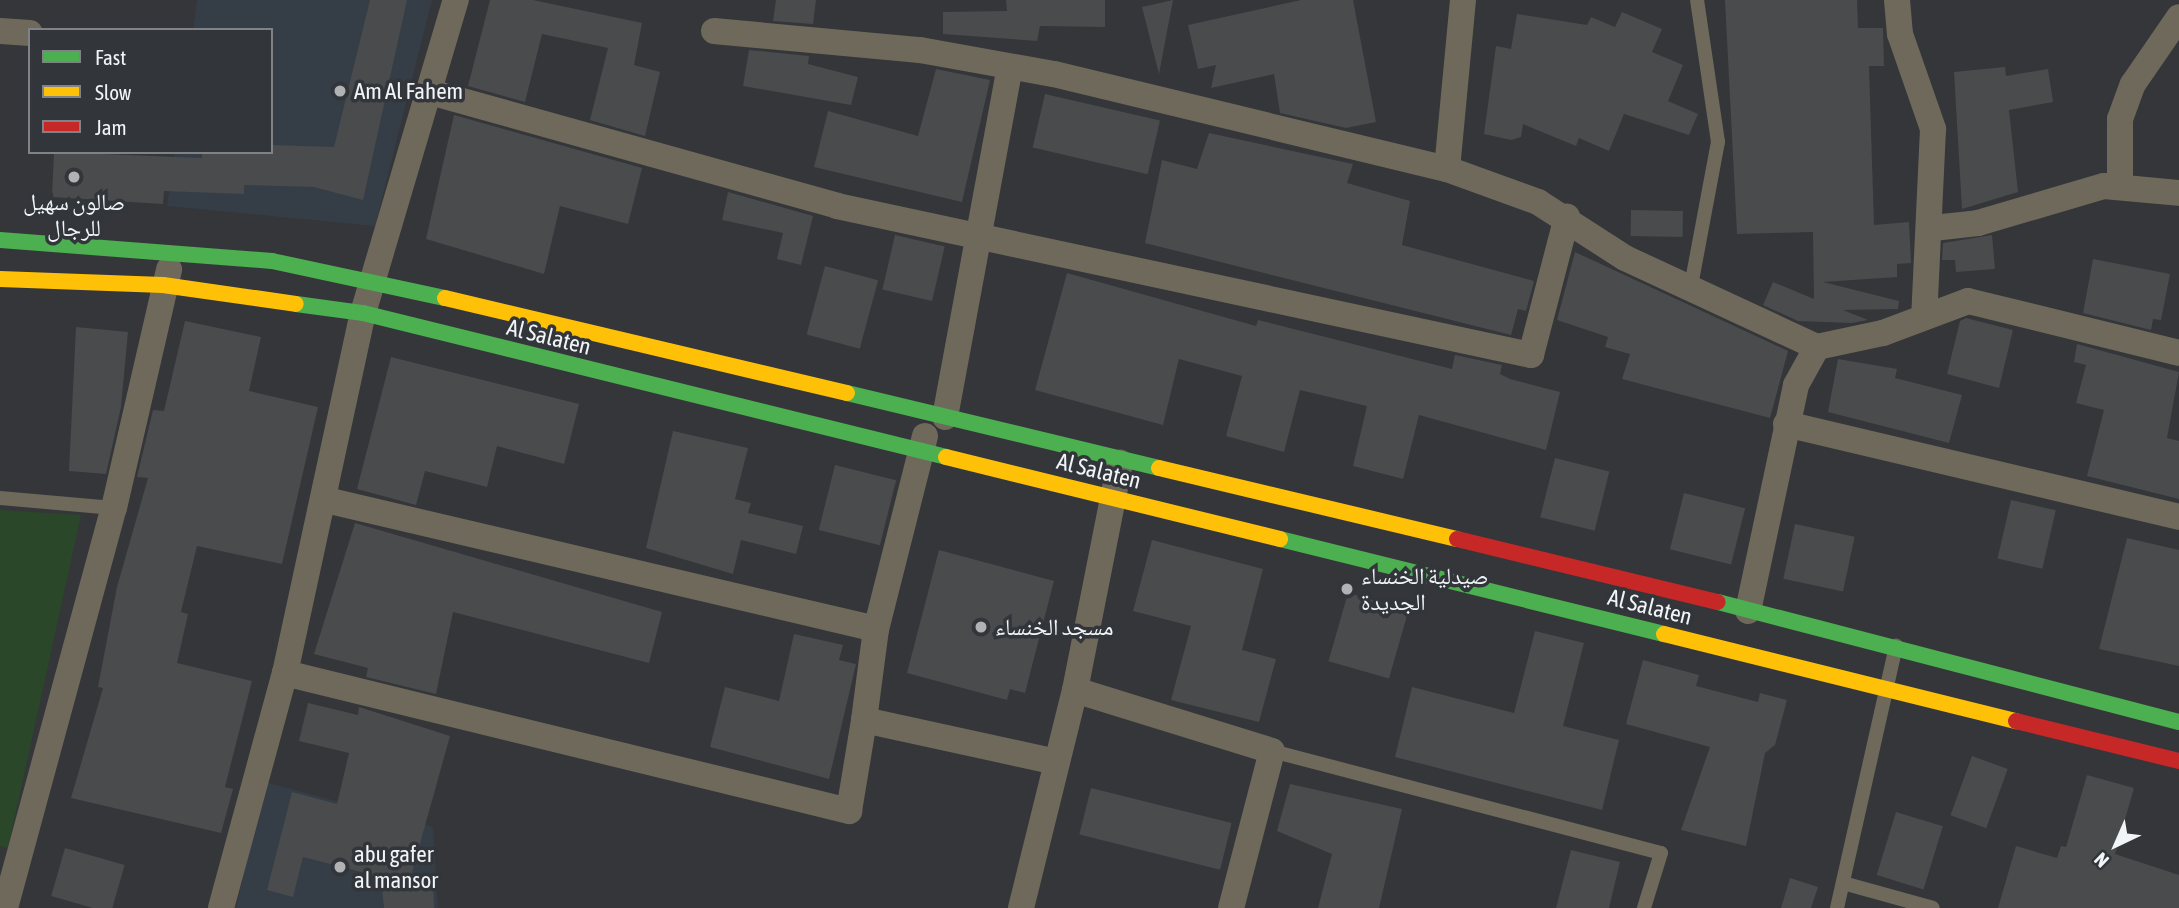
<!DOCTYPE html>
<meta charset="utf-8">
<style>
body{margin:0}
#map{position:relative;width:2179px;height:908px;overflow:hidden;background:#343639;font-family:"Asap Condensed","Noto Naskh Arabic",sans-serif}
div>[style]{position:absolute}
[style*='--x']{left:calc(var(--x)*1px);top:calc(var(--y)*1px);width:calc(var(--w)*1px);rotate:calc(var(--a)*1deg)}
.built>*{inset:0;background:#353e46}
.green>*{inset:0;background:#2b4729}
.building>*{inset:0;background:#494b4d;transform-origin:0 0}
.lane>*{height:14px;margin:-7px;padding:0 7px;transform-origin:7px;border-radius:7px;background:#6e695b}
.street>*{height:26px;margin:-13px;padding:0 13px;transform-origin:13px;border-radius:13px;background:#6e695b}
.fast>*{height:16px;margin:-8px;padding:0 8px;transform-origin:8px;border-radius:8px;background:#4caf50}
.slow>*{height:16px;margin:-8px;padding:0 8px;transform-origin:8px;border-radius:8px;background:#ffc107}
.jam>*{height:16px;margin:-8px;padding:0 8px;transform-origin:8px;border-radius:8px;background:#c62828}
.dots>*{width:19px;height:19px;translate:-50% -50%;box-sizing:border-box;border:4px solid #32363b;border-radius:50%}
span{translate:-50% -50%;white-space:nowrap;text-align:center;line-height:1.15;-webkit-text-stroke:7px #32363b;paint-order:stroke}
.poi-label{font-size:23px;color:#f2f5f7}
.left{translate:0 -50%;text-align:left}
.street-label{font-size:23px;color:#f2f5f7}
.legend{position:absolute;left:28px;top:28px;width:245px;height:126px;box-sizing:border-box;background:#32363b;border:2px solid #7f8286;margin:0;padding:9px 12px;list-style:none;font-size:21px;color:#f2f5f7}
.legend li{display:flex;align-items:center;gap:14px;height:35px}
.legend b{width:35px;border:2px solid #7f8286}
.north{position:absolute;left:2081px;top:810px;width:70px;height:70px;-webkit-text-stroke:5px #32363b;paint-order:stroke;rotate:224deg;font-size:19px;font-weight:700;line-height:28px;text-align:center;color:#f2f5f7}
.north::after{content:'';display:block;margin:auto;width:24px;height:32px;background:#f2f5f7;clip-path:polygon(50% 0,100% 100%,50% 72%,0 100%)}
</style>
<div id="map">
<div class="built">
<i style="clip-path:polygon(197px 0,432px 0,375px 226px,167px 206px,175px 152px,271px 152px,271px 30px,193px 30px)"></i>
<i style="clip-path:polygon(265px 782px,433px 827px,438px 908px,236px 908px)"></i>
</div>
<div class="green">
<i style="clip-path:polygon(0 510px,81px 515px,8px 848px,0 846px)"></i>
</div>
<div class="building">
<i style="clip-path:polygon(370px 0,407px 0,363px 200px,314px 187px,244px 185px,244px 194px,164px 191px,163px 204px,52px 197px,54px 152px,202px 158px,202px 152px,271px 152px,271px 145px,334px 147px)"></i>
<i style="clip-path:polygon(490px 0,533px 0,642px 23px,634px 65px,660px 72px,645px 136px,590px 120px,608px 48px,542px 34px,525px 102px,468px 86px)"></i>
<i style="clip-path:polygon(776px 0,816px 0,813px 24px,773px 21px)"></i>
<i style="clip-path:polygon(1006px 0,1105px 0,1105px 27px,1040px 26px,1037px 41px,943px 34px,943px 12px,1007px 11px)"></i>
<i style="clip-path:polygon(1173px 0,1159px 74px,1142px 7px)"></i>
<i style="clip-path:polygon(1301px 0,1353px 0,1376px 122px,1346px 128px,1280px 113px,1274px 74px,1211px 88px,1216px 65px,1198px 69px,1188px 25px)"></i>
<i style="clip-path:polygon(1725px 0,1857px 0,1858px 28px,1883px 28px,1884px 66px,1869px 66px,1874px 225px,1909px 222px,1911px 263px,1897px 264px,1897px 277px,1823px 282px,1899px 301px,1898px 309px,1843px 310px,1868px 320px,1852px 323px,1798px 321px,1763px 305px,1773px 282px,1814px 299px,1813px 232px,1737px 234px)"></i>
<i style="clip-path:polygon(1622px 12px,1662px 29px,1652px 52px,1683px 65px,1668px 101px,1698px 114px,1689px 135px,1624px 114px,1609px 151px,1579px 138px,1576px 146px,1523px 124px,1521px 137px,1511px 140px,1484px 134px,1496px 46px,1511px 49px,1517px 14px,1587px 25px,1591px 17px,1615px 27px)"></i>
<i style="clip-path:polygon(749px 50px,809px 56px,808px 64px,858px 77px,851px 105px,743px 86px)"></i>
<i style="clip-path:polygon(2005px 67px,2006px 76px,2048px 69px,2053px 102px,2009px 110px,2018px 192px,1962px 209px,1954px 72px)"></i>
<i style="clip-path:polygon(936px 69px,990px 80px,962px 202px,814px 167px,828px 111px,918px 136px)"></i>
<i style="left:1045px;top:94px;width:118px;height:55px;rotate:13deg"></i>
<i style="clip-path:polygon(454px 115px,642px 168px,628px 224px,560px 206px,544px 274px,426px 239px)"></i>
<i style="clip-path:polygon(1209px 133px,1353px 164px,1347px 183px,1410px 201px,1402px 245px,1534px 281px,1526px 311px,1518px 309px,1511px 335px,1145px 243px,1162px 160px,1197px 169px)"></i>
<i style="clip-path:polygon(728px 192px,813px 216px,801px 265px,777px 259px,783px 233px,722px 220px)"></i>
<i style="left:1631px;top:210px;width:52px;height:26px;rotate:1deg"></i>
<i style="left:895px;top:235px;width:51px;height:56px;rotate:13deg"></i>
<i style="clip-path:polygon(1992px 235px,1995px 269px,1956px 272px,1955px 260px,1942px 260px,1943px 243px)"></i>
<i style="clip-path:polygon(1575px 252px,1788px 351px,1770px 418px,1622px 379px,1630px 354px,1605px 347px,1608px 337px,1557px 320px)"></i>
<i style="clip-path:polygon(2093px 259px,2170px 274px,2161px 320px,2153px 319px,2151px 330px,2083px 313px)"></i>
<i style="left:825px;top:266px;width:55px;height:71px;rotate:15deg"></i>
<i style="clip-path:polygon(1067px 273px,1256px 326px,1258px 320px,1452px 369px,1455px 355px,1502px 365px,1500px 374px,1510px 379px,1560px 392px,1546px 450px,1419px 415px,1403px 479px,1353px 466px,1367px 406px,1300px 390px,1284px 452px,1226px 436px,1242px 376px,1179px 359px,1163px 425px,1035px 390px)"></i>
<i style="clip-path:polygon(1966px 318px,2013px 330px,1999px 388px,1947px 374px,1960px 321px)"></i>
<i style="clip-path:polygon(185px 321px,261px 337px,249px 391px,318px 407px,282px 564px,197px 546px,181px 612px,188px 614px,177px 663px,252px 681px,225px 787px,233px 789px,221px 833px,71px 798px,103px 688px,98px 687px,117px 587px,148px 478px,137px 477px,153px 410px,164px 411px)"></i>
<i style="clip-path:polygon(76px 327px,128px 332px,121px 407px,106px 474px,69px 471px)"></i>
<i style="clip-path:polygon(2077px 344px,2179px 372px,2167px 438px,2179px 441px,2179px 499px,2087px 476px,2104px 410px,2076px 403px,2086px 365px,2074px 362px)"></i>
<i style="clip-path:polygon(391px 357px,579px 404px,564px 464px,497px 446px,487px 487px,425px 471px,416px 505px,357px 489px)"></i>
<i style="clip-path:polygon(1838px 359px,1897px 369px,1895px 378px,1962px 395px,1949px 443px,1828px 412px)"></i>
<i style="clip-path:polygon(673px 431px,748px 448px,735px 499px,751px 503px,748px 513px,803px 526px,796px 554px,741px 540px,733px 574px,646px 548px)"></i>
<i style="left:1555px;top:458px;width:56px;height:61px;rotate:14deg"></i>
<i style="left:835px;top:465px;width:63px;height:67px;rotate:14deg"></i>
<i style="left:1684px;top:493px;width:63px;height:58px;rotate:14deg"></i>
<i style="left:2011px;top:500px;width:46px;height:60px;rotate:13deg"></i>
<i style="clip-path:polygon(355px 523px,662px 612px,649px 663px,453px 612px,436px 694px,366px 677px,368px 668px,314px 654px)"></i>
<i style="left:1795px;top:524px;width:61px;height:56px;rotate:12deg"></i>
<i style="clip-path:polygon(2127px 538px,2179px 550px,2179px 666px,2099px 649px)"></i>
<i style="clip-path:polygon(1152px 540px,1263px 569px,1242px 650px,1276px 659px,1259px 722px,1171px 700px,1191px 626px,1133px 611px)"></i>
<i style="clip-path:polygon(939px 550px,1054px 581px,1025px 693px,1010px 689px,1007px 700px,907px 673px)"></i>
<i style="left:1348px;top:593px;width:63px;height:71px;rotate:16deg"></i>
<i style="clip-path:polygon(1535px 631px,1584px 643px,1563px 726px,1619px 740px,1602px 810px,1395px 757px,1412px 687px,1514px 713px)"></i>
<i style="clip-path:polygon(794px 634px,843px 645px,839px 660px,856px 664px,829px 779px,710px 747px,725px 687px,779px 701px)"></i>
<i style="clip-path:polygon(1643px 660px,1699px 675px,1696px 686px,1758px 702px,1760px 693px,1787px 700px,1775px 745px,1765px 753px,1746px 846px,1681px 830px,1710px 747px,1626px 724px)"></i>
<i style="clip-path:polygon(308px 703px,358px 715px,359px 707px,450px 736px,411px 876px,433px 876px,434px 908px,384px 908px,381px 877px,303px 857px,293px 897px,267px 890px,292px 792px,337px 804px,349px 753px,299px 741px)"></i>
<i style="left:1972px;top:756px;width:38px;height:63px;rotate:20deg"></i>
<i style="clip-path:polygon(2087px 775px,2134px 788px,2115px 854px,2179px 875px,2179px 908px,1998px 908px,2016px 846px,2057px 858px,2061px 846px,2066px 847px)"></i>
<i style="clip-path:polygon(1290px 784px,1402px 809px,1379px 908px,1318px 908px,1332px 854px,1277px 831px)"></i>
<i style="left:1091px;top:788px;width:145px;height:48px;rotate:14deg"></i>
<i style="left:1896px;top:812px;width:49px;height:66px;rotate:17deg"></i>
<i style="left:65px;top:848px;width:62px;height:50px;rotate:16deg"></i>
<i style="clip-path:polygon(1571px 850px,1620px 862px,1609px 908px,1556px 908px)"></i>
<i style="clip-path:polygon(1790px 878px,1818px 887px,1811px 908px,1781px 908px)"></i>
</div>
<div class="lane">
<i style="--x:1691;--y:286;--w:147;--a:-79.4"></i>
<i style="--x:1718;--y:142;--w:144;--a:-98.4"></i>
<i style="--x:0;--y:498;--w:114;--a:5"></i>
<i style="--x:1272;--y:751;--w:402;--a:14.7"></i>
<i style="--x:1661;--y:853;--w:58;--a:107.2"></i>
<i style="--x:1843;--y:883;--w:93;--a:15.5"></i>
<i style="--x:1837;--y:908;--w:269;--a:-77.3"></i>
</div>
<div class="street">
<i style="--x:1897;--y:0;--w:34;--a:85"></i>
<i style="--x:1900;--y:34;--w:101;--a:70.8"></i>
<i style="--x:1933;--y:129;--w:188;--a:92.7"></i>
<i style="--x:0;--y:31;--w:30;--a:4"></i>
<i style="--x:714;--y:31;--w:207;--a:5.3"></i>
<i style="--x:920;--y:50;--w:136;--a:10.2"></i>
<i style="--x:1054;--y:74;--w:404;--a:13.6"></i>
<i style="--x:1447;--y:169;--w:97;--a:19.9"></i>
<i style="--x:1538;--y:202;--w:103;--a:32.8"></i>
<i style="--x:1625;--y:258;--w:212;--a:24.9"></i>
<i style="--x:430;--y:92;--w:423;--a:15.6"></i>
<i style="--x:837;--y:206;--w:710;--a:12.12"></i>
<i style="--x:1531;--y:355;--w:143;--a:-75.4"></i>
<i style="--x:1447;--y:169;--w:170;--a:-84.6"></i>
<i style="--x:2120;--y:186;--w:67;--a:-90"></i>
<i style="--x:2120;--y:119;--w:37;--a:-70"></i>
<i style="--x:2133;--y:84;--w:81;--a:-55.5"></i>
<i style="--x:1933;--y:228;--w:45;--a:-6.3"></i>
<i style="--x:1978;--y:223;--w:131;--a:-16.4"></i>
<i style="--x:2104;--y:186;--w:75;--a:5.3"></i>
<i style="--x:945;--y:417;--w:353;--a:-79.5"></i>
<i style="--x:1786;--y:424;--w:404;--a:13.3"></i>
<i style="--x:925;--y:436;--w:199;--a:104.2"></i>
<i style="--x:876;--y:629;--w:92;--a:97.5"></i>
<i style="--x:864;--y:720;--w:197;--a:12.3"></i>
<i style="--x:326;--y:500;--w:565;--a:13.2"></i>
<i style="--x:1748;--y:611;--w:231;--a:-78"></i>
<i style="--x:1796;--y:385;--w:43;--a:-61.1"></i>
<i style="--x:1817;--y:347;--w:67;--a:-12"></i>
<i style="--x:1883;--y:333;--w:91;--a:-20.6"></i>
<i style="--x:1968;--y:301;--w:217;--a:13.8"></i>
<i style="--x:285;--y:673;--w:581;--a:13.75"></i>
<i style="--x:849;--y:811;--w:92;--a:-80.6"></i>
<i style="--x:1075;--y:690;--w:206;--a:17.2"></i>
<i style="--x:1272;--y:751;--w:162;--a:104.6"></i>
<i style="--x:5;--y:908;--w:415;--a:-74.8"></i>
<i style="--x:114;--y:508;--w:245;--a:-77"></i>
<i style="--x:221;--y:908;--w:244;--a:-74.8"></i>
<i style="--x:285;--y:673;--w:368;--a:-77.8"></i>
<i style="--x:363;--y:313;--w:327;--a:-73.5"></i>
<i style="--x:1021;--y:908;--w:225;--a:-76.1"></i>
<i style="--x:1075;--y:690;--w:232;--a:-78.8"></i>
</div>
<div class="fast">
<i style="--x:0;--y:240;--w:273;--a:4.4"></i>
<i style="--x:272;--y:261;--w:177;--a:12.1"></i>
<i style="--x:296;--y:304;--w:68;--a:7.7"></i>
<i style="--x:363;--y:313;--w:601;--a:13.87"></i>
<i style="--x:847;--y:393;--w:321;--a:13.5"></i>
<i style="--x:1280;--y:539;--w:396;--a:13.9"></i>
<i style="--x:1718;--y:602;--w:476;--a:14.6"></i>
</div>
<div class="slow">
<i style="--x:0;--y:279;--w:163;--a:2.1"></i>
<i style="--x:163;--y:285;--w:134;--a:8.1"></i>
<i style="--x:445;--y:298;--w:413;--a:13.3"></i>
<i style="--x:946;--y:457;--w:344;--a:13.8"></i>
<i style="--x:1159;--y:468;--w:306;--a:13.4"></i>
<i style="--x:1664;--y:634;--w:363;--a:13.9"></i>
</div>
<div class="jam">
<i style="--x:1457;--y:539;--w:268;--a:13.6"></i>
<i style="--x:2016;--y:721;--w:168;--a:13.8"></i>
</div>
<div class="dots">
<i style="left:340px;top:91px;background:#b0b2b4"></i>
<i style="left:74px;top:177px;background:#b0b2b4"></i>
<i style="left:1347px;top:589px;background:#b0b2b4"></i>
<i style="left:981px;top:627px;background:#b0b2b4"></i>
<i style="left:340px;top:867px;background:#b0b2b4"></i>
</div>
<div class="poi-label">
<span class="left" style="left:354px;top:91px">Am Al Fahem</span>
<span style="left:74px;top:215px">صالون سهيل<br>للرجال</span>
<span class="left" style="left:1361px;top:589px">صيدلية الخنساء<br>الجديدة</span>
<span class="left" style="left:995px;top:627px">مسجد الخنساء</span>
<span class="left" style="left:354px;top:867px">abu gafer<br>al mansor</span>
</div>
<div class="street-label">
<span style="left:549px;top:337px;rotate:14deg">Al Salaten</span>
<span style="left:1099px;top:471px;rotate:14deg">Al Salaten</span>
<span style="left:1650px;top:607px;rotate:14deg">Al Salaten</span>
</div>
<ul class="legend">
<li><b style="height:9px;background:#4caf50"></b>Fast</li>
<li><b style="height:9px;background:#ffc107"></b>Slow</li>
<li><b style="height:9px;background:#c62828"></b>Jam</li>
</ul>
<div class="north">N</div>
</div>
